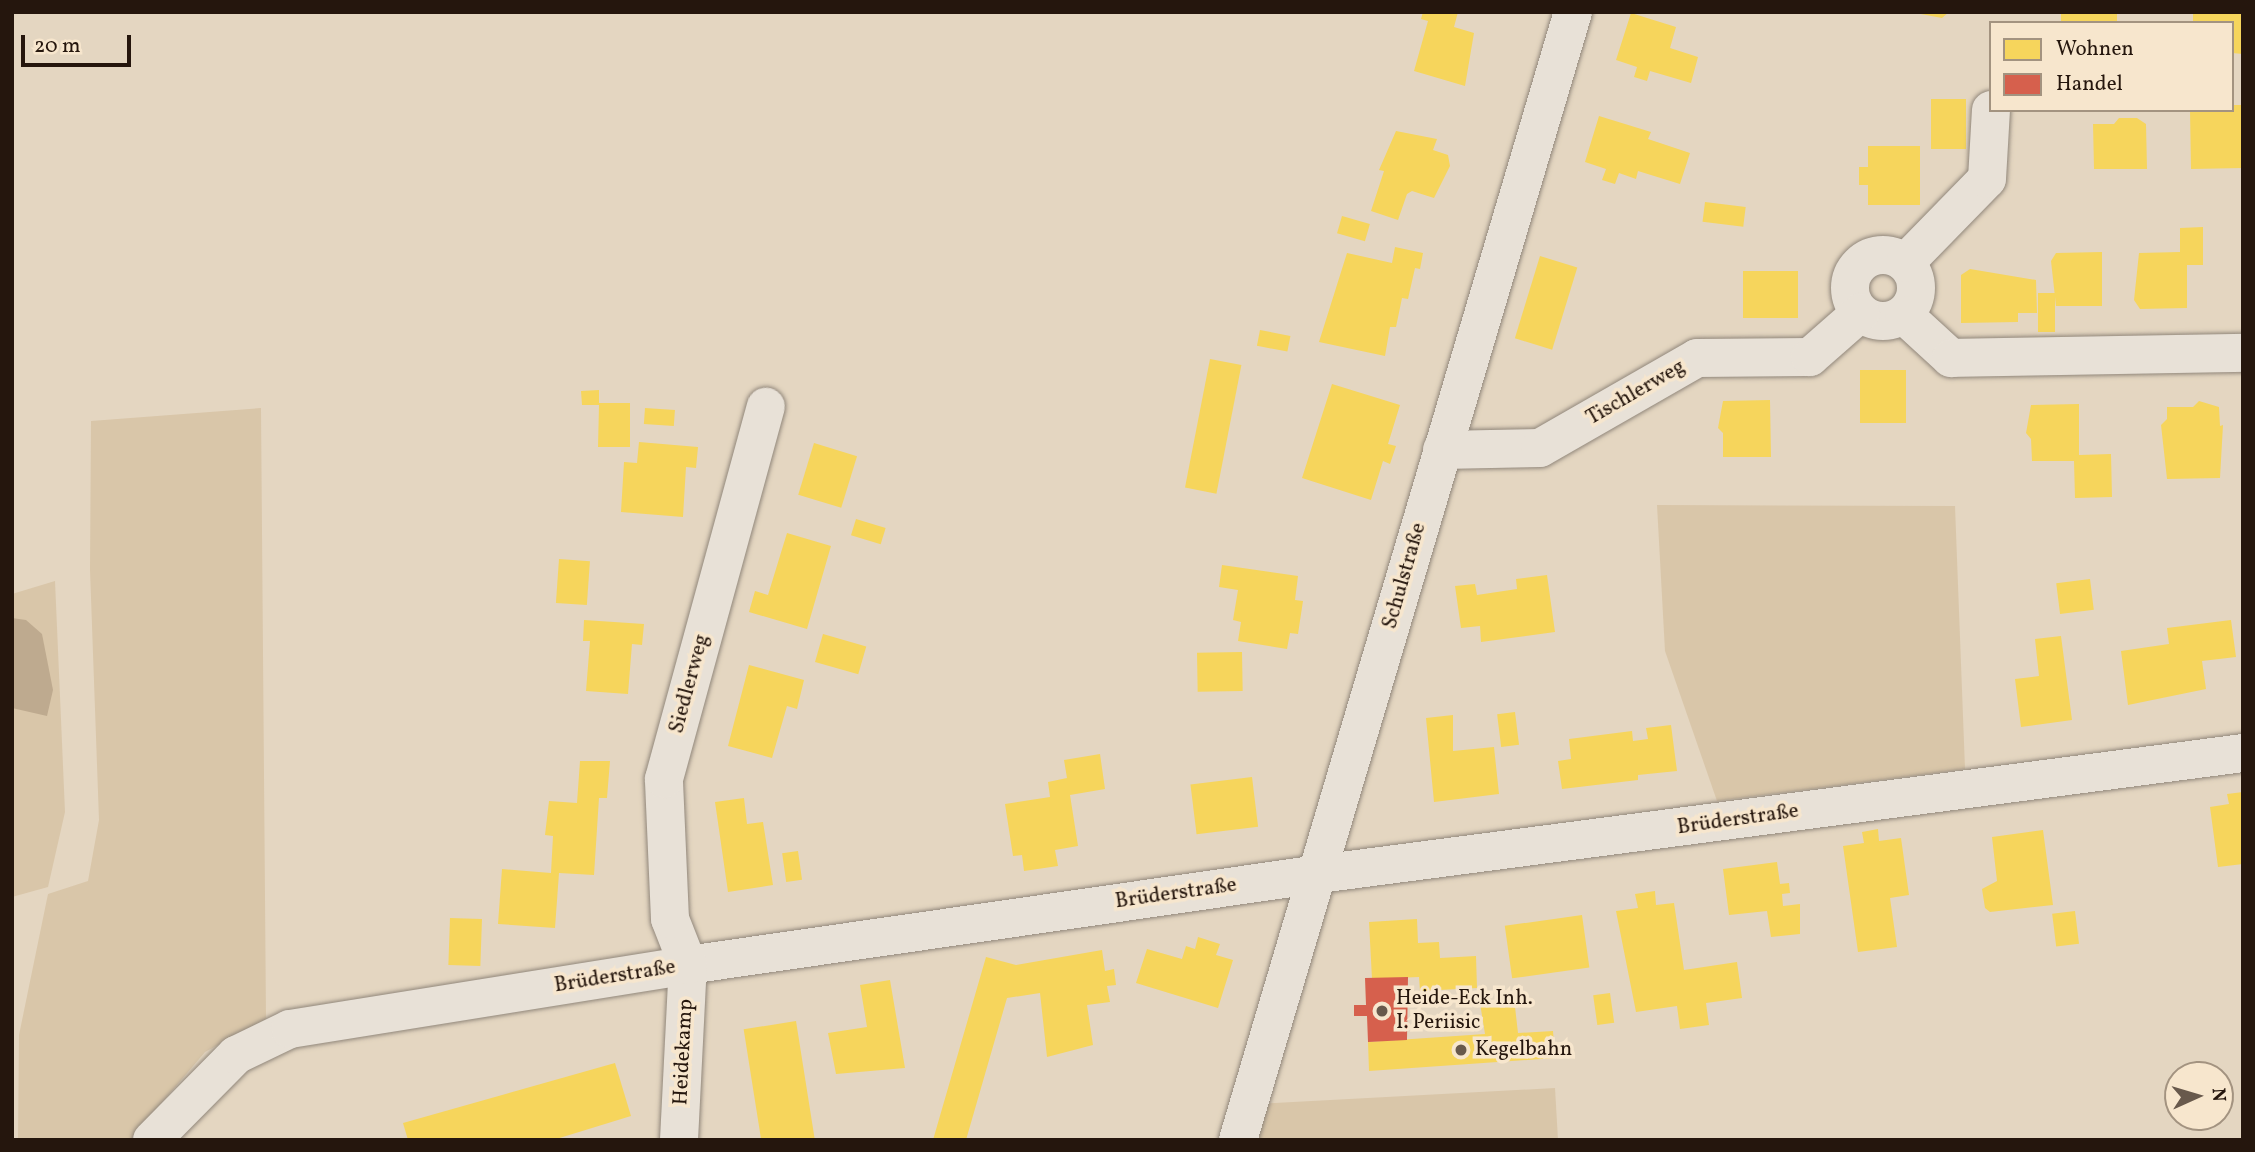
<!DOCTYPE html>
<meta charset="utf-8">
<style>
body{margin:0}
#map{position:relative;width:2255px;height:1152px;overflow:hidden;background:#e4d6c1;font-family:Vollkorn,serif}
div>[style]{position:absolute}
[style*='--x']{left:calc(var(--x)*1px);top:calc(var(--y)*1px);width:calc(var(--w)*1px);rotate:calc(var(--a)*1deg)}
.green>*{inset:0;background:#d9c6a9}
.water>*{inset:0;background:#beaa8f}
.homes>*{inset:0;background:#f6d55c;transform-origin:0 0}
.shops>*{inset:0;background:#d6604d}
.roads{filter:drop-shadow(0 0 2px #91877b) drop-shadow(0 0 2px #91877b)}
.minor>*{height:38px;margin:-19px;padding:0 19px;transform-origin:19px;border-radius:19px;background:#e8e1d7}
.minor>.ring{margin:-19px;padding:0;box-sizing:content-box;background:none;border:38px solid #e8e1d7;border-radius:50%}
.dots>*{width:19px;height:19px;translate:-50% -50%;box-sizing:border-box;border:4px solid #f7e6cd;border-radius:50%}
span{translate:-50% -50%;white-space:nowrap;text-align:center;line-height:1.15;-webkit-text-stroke:7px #f7e6cd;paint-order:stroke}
.street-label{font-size:21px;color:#25160d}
.poi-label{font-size:21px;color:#25160d}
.left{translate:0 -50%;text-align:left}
.frame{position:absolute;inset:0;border:14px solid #25160d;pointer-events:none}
.legend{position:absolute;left:1989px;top:21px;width:245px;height:91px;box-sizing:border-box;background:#f7e6cd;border:2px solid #a39380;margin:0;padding:9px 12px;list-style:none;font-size:21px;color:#25160d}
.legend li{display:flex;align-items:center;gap:14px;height:35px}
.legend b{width:35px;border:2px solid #a39380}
.north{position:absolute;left:2164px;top:1061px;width:70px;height:70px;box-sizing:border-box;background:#f7e6cd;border:2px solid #a39380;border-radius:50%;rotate:86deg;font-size:19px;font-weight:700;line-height:28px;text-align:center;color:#25160d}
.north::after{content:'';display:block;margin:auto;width:24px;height:32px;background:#68594c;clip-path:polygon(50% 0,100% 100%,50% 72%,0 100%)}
.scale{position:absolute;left:21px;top:35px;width:110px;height:32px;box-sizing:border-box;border:4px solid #25160d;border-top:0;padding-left:9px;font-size:21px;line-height:24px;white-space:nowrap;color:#25160d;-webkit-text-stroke:5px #f7e6cd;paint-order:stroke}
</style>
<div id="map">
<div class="green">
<i style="clip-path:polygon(261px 408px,266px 1019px,205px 1052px,130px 1140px,18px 1140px,19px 1035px,48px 894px,88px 881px,99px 820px,90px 570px,91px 421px)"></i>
<i style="clip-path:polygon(1657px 505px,1955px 506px,1965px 769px,1717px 801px,1665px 651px)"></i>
<i style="clip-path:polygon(55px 581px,65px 812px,48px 887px,12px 897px,12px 594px)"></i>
<i style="clip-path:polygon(1555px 1088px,1558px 1140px,1247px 1140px,1257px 1104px)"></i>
</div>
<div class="water">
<i style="clip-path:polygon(12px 618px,26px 620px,42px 634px,53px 690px,47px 716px,12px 708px)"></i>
</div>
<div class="homes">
<i style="clip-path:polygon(1423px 12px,1458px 12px,1454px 27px,1474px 33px,1465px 86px,1414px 71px,1428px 21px,1421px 19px)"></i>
<i style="clip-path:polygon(1910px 12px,1949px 12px,1942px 18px)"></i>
<i style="left:2061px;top:12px;width:56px;height:11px"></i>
<i style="clip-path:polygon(2193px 12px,2243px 12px,2243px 54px,2232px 53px,2232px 23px,2193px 23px)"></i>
<i style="clip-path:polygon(1631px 13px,1676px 27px,1670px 48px,1698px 57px,1691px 83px,1650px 71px,1647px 81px,1634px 77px,1637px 67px,1616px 60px)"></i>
<i style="left:1931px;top:99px;width:35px;height:50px"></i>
<i style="clip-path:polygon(2232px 105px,2243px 105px,2243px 168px,2191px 169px,2190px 110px,2232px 110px)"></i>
<i style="clip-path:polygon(1599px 116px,1651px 132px,1648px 139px,1690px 153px,1680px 184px,1638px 171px,1636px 179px,1619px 173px,1615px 184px,1602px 180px,1606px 169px,1585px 162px)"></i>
<i style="clip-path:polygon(2119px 118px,2137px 118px,2146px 124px,2147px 169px,2094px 169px,2093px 124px,2114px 124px)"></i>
<i style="clip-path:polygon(1396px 131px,1437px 139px,1433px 150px,1448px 155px,1450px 166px,1434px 198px,1412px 191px,1407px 194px,1398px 220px,1371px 211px,1384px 171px,1379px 170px)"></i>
<i style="clip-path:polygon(1868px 146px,1920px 146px,1920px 205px,1868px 205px,1868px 185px,1859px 185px,1859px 167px,1868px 167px)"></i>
<i style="left:1705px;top:202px;width:41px;height:20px;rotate:7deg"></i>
<i style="left:1342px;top:216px;width:29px;height:18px;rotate:16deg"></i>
<i style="clip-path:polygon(2203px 227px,2203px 265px,2187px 265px,2187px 308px,2140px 309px,2134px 300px,2139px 253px,2180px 252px,2180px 228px)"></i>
<i style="clip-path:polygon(1395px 247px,1423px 253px,1420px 269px,1415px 268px,1408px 299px,1402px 298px,1396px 327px,1390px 327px,1385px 356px,1319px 342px,1347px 253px,1392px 263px)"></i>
<i style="clip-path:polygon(2102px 252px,2102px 306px,2056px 306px,2051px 261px,2056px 253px)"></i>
<i style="left:1540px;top:256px;width:39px;height:86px;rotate:17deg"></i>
<i style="clip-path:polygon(1970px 269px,2036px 280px,2037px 313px,2018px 313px,2018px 322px,1961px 323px,1961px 275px)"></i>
<i style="left:1743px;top:271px;width:55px;height:47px"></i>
<i style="left:2038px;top:293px;width:17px;height:39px"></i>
<i style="left:1260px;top:330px;width:31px;height:16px;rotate:11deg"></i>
<i style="left:1210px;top:359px;width:32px;height:131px;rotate:11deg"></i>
<i style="left:1860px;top:370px;width:46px;height:53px"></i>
<i style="clip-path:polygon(1332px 384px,1400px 405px,1388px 444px,1396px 446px,1390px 464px,1383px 461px,1371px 500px,1302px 478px)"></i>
<i style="clip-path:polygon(599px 390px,599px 403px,630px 403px,630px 447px,598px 447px,599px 405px,582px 405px,581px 391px)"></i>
<i style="clip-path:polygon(1770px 400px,1771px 457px,1723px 457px,1723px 433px,1718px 428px,1723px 401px)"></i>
<i style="clip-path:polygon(2199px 401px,2219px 407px,2220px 426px,2223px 425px,2220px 478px,2167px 479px,2161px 425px,2167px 419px,2167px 407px,2193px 407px)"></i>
<i style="clip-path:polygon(2079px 404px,2079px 455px,2111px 454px,2112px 497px,2075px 498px,2074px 461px,2032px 461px,2031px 439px,2026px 433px,2031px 405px)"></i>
<i style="left:645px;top:408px;width:30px;height:16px;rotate:4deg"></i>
<i style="clip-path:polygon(639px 442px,698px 447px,696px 468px,686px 467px,683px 517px,621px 512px,624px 462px,637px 463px)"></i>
<i style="left:814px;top:443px;width:45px;height:54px;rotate:17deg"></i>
<i style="left:856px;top:519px;width:31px;height:17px;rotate:17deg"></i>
<i style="clip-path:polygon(787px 533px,831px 546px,807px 629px,749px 612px,755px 591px,768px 595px)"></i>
<i style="left:559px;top:559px;width:31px;height:44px;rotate:4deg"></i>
<i style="clip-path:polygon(1222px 565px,1298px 576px,1295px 600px,1303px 601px,1298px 634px,1290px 633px,1287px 649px,1238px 641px,1241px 622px,1233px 620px,1238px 590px,1219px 587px)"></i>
<i style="clip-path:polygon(1547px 575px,1555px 632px,1481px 642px,1480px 626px,1461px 628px,1455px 586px,1475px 584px,1477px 595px,1517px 589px,1516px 579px)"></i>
<i style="left:2090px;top:579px;width:31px;height:34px;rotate:83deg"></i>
<i style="clip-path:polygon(584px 620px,644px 624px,642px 645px,632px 644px,628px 694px,586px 691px,590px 641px,583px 641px)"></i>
<i style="clip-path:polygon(2231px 620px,2236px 657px,2202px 661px,2206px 689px,2128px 705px,2121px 651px,2169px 644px,2167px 628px)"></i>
<i style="left:823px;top:634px;width:45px;height:29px;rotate:16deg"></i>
<i style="clip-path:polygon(2061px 636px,2072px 720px,2021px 727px,2015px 679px,2039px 676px,2035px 639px)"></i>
<i style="left:1242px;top:652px;width:39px;height:45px;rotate:89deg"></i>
<i style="clip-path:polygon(749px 665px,804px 680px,797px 709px,787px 706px,772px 758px,728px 746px)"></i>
<i style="left:1515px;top:712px;width:33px;height:18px;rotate:83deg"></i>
<i style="clip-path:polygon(1453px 715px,1453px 751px,1494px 747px,1499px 794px,1434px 802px,1426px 718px)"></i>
<i style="clip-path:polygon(1671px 725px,1677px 771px,1638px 775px,1638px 780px,1562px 789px,1558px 761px,1571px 759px,1569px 739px,1632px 731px,1633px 741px,1648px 739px,1646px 728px)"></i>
<i style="clip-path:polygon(1100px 754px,1105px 789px,1070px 795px,1078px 846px,1055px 850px,1058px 866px,1024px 871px,1022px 855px,1013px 856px,1005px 804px,1050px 797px,1048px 782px,1067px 778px,1064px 760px)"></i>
<i style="clip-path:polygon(580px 761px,610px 761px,607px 798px,599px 798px,594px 875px,559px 873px,555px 928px,498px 924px,502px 869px,551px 873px,553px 836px,545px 835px,549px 801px,577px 803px)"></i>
<i style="left:1252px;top:777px;width:50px;height:62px;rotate:83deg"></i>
<i style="clip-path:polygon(2243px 792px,2243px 864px,2218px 867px,2210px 807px,2229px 804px,2227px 794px)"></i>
<i style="clip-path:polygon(744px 798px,747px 824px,763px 822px,773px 885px,728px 892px,715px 802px)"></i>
<i style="clip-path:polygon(1878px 829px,1879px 841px,1901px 838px,1909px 895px,1890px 898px,1897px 947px,1858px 952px,1843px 846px,1864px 843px,1862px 832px)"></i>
<i style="clip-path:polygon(2043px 830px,2053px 905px,1990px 912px,1985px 908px,1982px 889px,1997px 881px,1992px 837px)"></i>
<i style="left:798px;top:851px;width:29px;height:16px;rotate:82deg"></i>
<i style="clip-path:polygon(1777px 862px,1780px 884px,1789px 883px,1790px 893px,1782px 894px,1783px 906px,1800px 904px,1800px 934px,1771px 937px,1767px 911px,1729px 915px,1723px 869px)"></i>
<i style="clip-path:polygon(1655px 891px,1656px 905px,1674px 903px,1684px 970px,1737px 962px,1742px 998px,1706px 1003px,1709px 1025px,1680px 1029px,1677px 1006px,1636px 1012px,1616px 911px,1638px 908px,1635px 894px)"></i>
<i style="left:2075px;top:911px;width:33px;height:23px;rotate:83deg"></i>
<i style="left:1582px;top:915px;width:53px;height:78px;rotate:82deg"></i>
<i style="left:450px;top:918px;width:32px;height:47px;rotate:2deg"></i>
<i style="clip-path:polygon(1417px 919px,1418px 943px,1439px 942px,1440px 958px,1476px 956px,1477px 988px,1420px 991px,1419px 977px,1372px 979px,1369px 922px)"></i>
<i style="clip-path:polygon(1198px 937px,1220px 944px,1216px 955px,1233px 960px,1218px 1008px,1136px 983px,1147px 949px,1182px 959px,1186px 946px,1195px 949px)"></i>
<i style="clip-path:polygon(1102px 950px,1105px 971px,1114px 969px,1116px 985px,1107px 986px,1110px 1002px,1087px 1005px,1093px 1045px,1047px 1057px,1040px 993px,1007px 998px,966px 1140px,933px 1140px,986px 957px,1016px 965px)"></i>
<i style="clip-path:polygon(890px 980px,905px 1068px,836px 1074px,828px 1033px,867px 1027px,860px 985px)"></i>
<i style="left:1610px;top:993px;width:30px;height:17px;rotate:82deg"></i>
<i style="clip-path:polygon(1514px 998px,1518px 1033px,1553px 1031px,1555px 1058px,1369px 1071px,1368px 1042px,1485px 1034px,1480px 1003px)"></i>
<i style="left:796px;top:1021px;width:120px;height:53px;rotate:81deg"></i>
<i style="clip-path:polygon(615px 1063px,631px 1116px,553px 1140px,408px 1140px,403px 1123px)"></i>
</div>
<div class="shops">
<i style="clip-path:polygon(1408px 977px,1407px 1040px,1368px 1042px,1367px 1016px,1354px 1016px,1354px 1005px,1366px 1005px,1365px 978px)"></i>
</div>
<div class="roads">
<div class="minor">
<i class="ring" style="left:1850px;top:255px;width:28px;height:28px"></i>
<i style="--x:1905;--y:263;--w:117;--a:-45.7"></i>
<i style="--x:1987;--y:179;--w:69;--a:-86.7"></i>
<i style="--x:1904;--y:315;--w:64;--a:42.5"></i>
<i style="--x:1951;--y:358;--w:292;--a:-1"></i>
<i style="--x:1442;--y:450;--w:98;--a:-1.2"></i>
<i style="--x:1540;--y:448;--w:181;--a:-29.8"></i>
<i style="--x:1697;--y:358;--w:113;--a:-0.5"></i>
<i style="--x:1810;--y:357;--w:67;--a:-41.3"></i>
<i style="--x:152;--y:1140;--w:120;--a:-45.3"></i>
<i style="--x:236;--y:1055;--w:60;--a:-25.7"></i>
<i style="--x:290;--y:1029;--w:403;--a:-9.1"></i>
<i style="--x:688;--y:965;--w:638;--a:-8.21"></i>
<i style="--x:1319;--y:874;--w:932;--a:-7.46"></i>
<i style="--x:679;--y:1140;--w:175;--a:-87.1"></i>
<i style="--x:688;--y:965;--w:49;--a:-111.4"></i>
<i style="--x:670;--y:919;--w:140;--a:-92.5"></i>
<i style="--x:664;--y:779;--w:386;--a:-74.7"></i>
<i style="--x:1238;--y:1140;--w:1177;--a:-73.46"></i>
</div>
</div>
<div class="dots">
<i style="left:1382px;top:1011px;background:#68594c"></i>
<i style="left:1461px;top:1050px;background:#68594c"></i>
</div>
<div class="street-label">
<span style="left:1636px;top:393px;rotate:-30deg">Tischlerweg</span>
<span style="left:1405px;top:576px;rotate:-74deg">Schulstraße</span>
<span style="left:690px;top:684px;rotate:-75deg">Siedlerweg</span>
<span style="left:1738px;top:820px;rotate:-8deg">Brüderstraße</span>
<span style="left:1176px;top:894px;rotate:-8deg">Brüderstraße</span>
<span style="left:615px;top:977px;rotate:-9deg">Brüderstraße</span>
<span style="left:684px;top:1052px;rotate:-87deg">Heidekamp</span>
</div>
<div class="poi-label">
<span class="left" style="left:1396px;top:1011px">Heide-Eck Inh.<br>I. Periisic</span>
<span class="left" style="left:1475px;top:1050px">Kegelbahn</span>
</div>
<div class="frame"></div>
<ul class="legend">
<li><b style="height:19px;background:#f6d55c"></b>Wohnen</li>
<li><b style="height:19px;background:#d6604d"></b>Handel</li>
</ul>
<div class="north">N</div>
<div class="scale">20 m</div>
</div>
